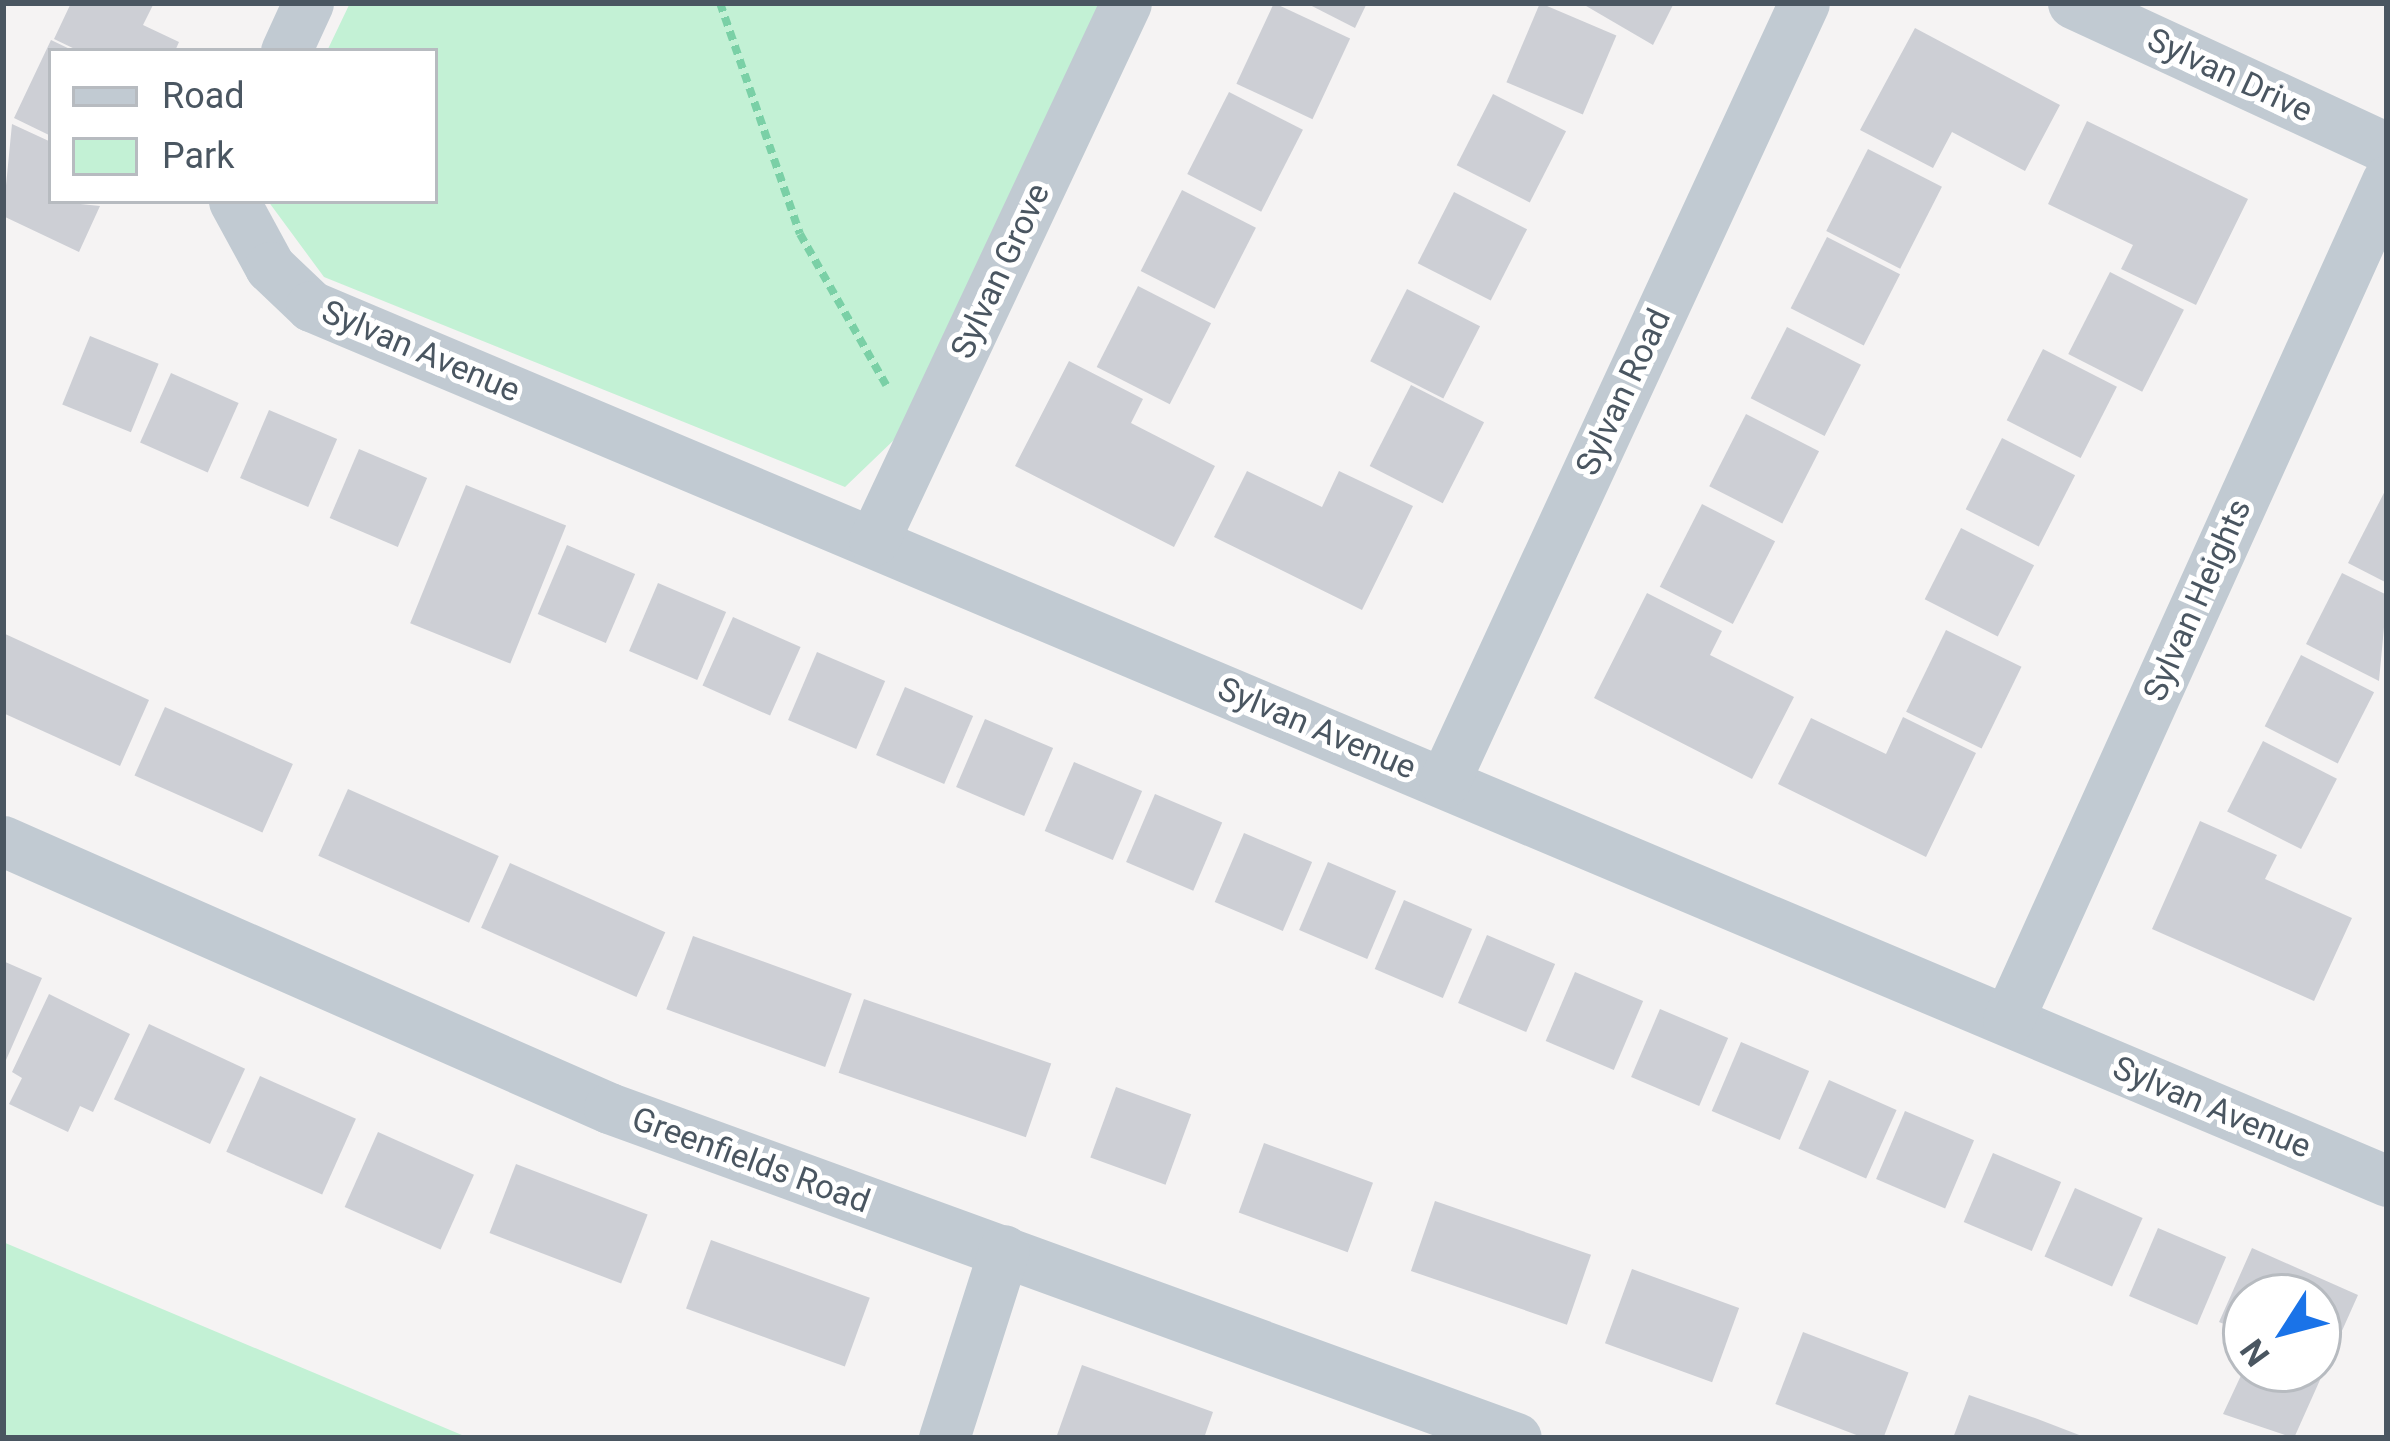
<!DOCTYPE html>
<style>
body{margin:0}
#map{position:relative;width:2390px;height:1441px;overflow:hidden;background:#f5f3f3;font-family:Roboto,sans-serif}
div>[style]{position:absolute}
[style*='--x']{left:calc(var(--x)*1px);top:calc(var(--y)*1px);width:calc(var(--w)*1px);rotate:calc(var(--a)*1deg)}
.green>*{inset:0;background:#c3f1d5}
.building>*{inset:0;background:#cdcfd5;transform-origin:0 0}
.path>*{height:8px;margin-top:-4px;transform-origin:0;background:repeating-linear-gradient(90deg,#7ad0a6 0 9px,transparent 0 15px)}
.minor>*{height:51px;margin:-25.5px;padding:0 25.5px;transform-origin:25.5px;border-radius:25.5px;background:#c1cad2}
span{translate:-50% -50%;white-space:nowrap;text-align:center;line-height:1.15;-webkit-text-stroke:10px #fff;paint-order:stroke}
.street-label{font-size:33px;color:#4a5661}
.frame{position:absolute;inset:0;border:6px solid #4a5661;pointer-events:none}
.legend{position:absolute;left:48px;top:48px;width:390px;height:156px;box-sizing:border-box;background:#fff;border:3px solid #b7bbc0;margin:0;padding:15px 21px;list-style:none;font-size:36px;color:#4a5661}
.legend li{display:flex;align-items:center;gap:24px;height:60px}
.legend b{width:60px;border:3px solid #b7bbc0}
.north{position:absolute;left:2222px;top:1273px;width:120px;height:120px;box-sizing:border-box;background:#fff;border:3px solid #b7bbc0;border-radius:50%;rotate:234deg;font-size:33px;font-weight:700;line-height:48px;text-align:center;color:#4a5661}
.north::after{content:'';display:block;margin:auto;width:42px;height:54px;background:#1a73e8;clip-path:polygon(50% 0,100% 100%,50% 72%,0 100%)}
</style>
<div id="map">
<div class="green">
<i style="clip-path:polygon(350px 3px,1109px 3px,896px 438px,845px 487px,324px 277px,268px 201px,435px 201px,435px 51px,327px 51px)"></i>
<i style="clip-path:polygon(3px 1242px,469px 1438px,3px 1438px)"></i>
</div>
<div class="building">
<i style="clip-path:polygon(71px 3px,154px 3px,143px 25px,179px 42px,175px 51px,79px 51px,54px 39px)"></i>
<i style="left:1274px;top:3px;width:84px;height:89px;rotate:25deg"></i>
<i style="clip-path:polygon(1306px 3px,1367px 3px,1355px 28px)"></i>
<i style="left:1540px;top:3px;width:83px;height:86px;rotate:23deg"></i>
<i style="clip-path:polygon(1581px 3px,1674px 3px,1653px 45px)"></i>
<i style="clip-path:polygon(1915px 28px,2060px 105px,2025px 171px,1952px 132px,1933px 168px,1860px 130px)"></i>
<i style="clip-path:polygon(51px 40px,74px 51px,51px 51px,51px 136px,14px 118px)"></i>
<i style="left:1229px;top:92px;width:83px;height:92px;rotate:27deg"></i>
<i style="left:1493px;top:94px;width:82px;height:80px;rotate:27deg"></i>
<i style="clip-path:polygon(2087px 121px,2248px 199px,2196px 305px,2121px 269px,2133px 245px,2048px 204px)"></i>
<i style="clip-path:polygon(12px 124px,51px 142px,51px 201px,100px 206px,79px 252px,3px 216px)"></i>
<i style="left:1868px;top:149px;width:83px;height:92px;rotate:27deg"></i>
<i style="left:1182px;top:190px;width:83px;height:91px;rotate:27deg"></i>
<i style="left:1454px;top:192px;width:82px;height:80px;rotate:27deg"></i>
<i style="left:1827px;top:237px;width:82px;height:80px;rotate:27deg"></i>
<i style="left:2110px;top:272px;width:83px;height:92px;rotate:27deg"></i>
<i style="left:1138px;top:286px;width:82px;height:91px;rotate:27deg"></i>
<i style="left:1407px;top:289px;width:82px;height:81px;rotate:27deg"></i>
<i style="left:1787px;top:327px;width:83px;height:80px;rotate:27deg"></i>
<i style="left:90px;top:336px;width:74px;height:74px;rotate:22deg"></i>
<i style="left:2043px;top:349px;width:83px;height:80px;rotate:27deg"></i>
<i style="clip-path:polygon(1069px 361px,1143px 399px,1131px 423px,1215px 466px,1174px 547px,1015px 466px)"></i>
<i style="left:171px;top:373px;width:74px;height:76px;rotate:24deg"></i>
<i style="left:1411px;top:385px;width:82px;height:91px;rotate:27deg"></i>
<i style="left:269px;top:410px;width:74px;height:74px;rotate:23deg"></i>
<i style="left:1746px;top:414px;width:82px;height:81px;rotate:27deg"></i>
<i style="left:2002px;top:438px;width:82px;height:80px;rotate:27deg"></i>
<i style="left:359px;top:449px;width:74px;height:75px;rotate:23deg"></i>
<i style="clip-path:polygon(1247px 471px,1322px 507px,1339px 471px,1413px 506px,1362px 610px,1214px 537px)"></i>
<i style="left:466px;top:485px;width:108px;height:149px;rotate:22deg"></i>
<i style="clip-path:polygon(2387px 487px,2387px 583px,2348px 563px)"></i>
<i style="left:1702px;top:504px;width:82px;height:93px;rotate:27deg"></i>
<i style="left:1961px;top:528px;width:82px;height:80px;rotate:27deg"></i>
<i style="left:567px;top:545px;width:74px;height:75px;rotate:23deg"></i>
<i style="clip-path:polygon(2342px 573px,2387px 595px,2379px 681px,2306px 644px)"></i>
<i style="left:658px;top:583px;width:74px;height:74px;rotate:23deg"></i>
<i style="clip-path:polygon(1647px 593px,1722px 631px,1710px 655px,1794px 697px,1752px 779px,1594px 698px)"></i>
<i style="left:733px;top:617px;width:74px;height:75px;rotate:24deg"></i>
<i style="left:1946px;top:630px;width:84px;height:91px;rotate:26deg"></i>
<i style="clip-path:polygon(3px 633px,149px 700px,120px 766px,3px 713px)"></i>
<i style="left:817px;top:652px;width:74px;height:74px;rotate:23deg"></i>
<i style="left:2301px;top:655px;width:82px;height:80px;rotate:27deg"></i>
<i style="left:905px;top:687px;width:74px;height:74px;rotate:23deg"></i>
<i style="left:165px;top:707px;width:140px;height:75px;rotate:24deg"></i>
<i style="clip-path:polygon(1903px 717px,1976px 753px,1926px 857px,1778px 784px,1811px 718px,1886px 754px)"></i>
<i style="left:985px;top:719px;width:74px;height:74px;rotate:23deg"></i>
<i style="left:2263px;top:741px;width:83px;height:79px;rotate:27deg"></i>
<i style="left:1074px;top:762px;width:74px;height:75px;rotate:23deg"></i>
<i style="left:348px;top:789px;width:165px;height:73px;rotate:24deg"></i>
<i style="left:1155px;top:794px;width:73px;height:74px;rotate:23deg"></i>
<i style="clip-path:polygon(2200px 821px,2277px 855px,2265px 879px,2352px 918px,2314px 1001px,2152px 929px)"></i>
<i style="left:1244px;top:833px;width:74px;height:75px;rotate:23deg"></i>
<i style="left:1328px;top:862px;width:74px;height:74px;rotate:23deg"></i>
<i style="left:510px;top:863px;width:170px;height:71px;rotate:24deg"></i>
<i style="left:1404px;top:900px;width:74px;height:75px;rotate:23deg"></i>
<i style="left:1487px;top:935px;width:74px;height:74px;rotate:23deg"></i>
<i style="left:693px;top:936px;width:169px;height:78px;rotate:20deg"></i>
<i style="clip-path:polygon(3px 961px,42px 978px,3px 1067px)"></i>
<i style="left:1575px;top:972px;width:74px;height:75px;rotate:23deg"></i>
<i style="clip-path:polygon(49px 994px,130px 1034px,93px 1112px,80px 1106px,68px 1132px,9px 1104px,22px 1078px,12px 1072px)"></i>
<i style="left:864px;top:999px;width:198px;height:78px;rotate:19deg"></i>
<i style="left:1660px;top:1009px;width:74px;height:74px;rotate:23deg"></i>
<i style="left:149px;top:1024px;width:106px;height:83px;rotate:25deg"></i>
<i style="left:1741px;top:1042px;width:74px;height:75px;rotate:23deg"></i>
<i style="left:260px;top:1076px;width:105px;height:83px;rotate:24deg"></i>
<i style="left:1829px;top:1080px;width:74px;height:75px;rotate:24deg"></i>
<i style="left:1116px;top:1087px;width:80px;height:75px;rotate:20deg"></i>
<i style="left:1905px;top:1111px;width:75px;height:74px;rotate:23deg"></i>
<i style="left:378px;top:1132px;width:105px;height:82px;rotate:24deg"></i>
<i style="left:1264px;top:1143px;width:116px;height:74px;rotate:20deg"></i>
<i style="left:1993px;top:1153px;width:74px;height:75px;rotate:23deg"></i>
<i style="left:516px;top:1164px;width:141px;height:74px;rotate:21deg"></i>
<i style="left:2075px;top:1188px;width:74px;height:75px;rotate:24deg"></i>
<i style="left:1435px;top:1201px;width:165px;height:74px;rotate:19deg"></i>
<i style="left:2158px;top:1228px;width:74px;height:74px;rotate:23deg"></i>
<i style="left:711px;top:1240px;width:169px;height:73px;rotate:20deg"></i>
<i style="clip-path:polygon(2252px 1248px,2358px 1295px,2294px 1438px,2223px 1414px,2244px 1369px,2318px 1369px,2318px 1297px,2246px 1297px,2246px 1333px,2219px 1322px)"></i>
<i style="left:1632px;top:1269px;width:114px;height:79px;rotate:20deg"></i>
<i style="left:1803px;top:1332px;width:113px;height:77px;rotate:21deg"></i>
<i style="clip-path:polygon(1082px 1365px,1213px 1412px,1204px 1438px,1056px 1438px)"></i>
<i style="clip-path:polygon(1969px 1395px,2035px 1418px,2087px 1438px,1953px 1438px)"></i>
</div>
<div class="path">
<i style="--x:720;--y:3;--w:244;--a:70.9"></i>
<i style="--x:800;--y:234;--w:174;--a:60.3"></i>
</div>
<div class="minor">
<i style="--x:2073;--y:3;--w:346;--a:24.8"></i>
<i style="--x:286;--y:51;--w:53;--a:-65.4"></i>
<i style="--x:234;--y:201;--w:75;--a:61.4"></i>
<i style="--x:270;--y:267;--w:57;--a:43.6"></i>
<i style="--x:311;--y:306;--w:2253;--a:22.85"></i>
<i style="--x:874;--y:540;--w:593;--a:-64.86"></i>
<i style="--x:1444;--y:782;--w:858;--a:-65.2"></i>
<i style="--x:3;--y:841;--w:662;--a:23.78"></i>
<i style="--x:609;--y:1108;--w:965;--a:19.99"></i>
<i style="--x:2008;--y:1020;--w:921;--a:-65.69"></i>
<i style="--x:944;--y:1438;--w:197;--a:-72.3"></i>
</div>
<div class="street-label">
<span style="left:2230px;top:75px;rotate:25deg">Sylvan Drive</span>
<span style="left:1000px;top:271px;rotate:-65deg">Sylvan Grove</span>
<span style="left:421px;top:351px;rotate:23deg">Sylvan Avenue</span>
<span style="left:1623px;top:392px;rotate:-65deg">Sylvan Road</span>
<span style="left:2197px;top:600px;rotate:-66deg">Sylvan Heights</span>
<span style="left:1317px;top:728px;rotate:23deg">Sylvan Avenue</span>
<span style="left:2212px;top:1107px;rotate:23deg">Sylvan Avenue</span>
<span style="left:751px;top:1160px;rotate:20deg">Greenfields Road</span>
</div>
<div class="frame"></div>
<ul class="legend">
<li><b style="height:15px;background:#c1cad2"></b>Road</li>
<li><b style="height:33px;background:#c3f1d5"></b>Park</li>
</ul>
<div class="north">N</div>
</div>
